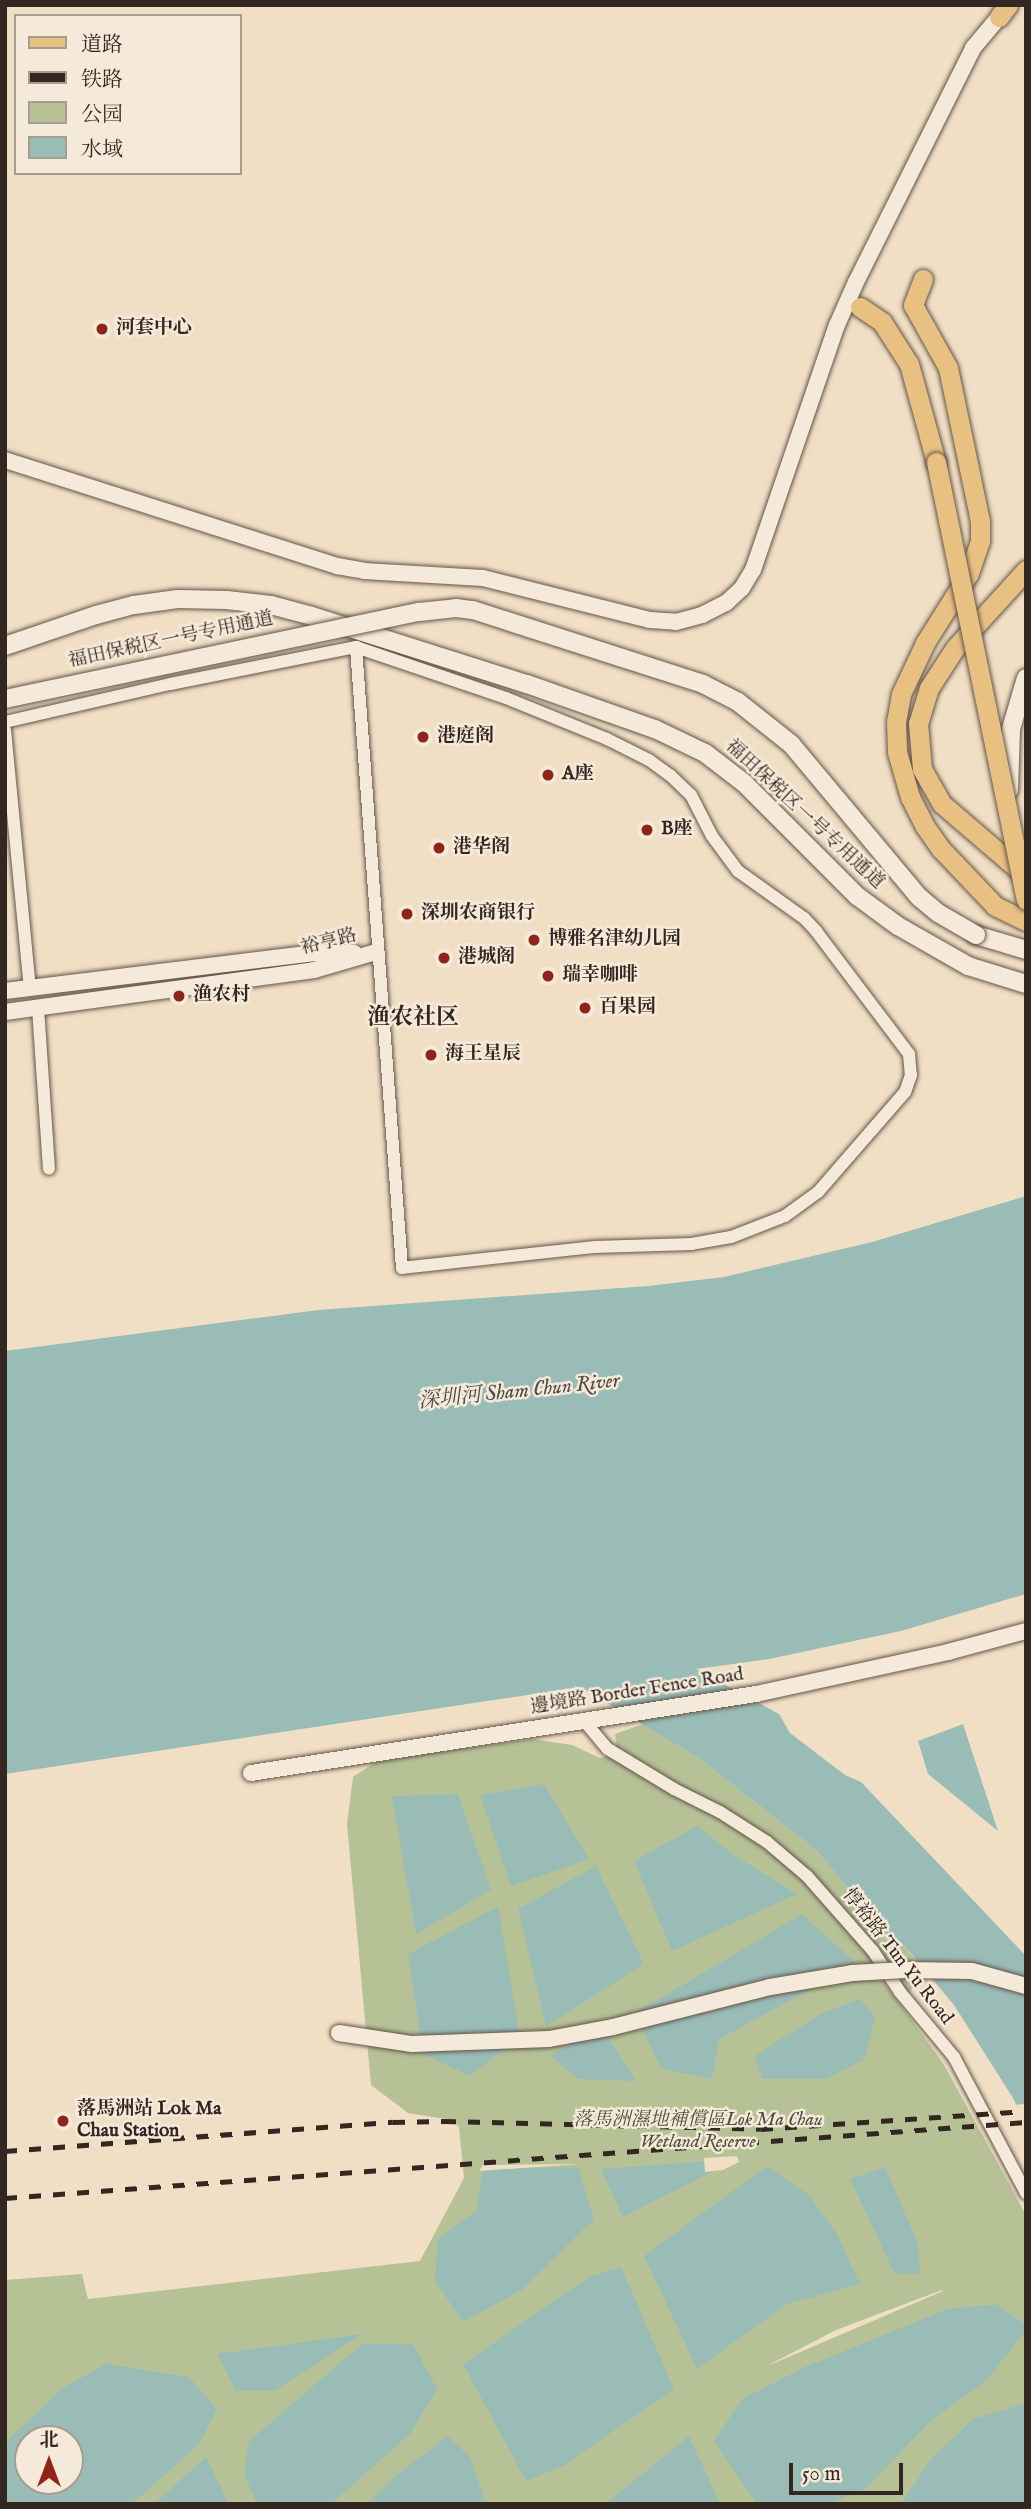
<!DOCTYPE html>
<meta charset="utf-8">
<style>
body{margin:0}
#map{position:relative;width:1031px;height:2509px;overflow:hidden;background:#f0dfc4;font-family:"IM FELL English","Noto Serif SC",serif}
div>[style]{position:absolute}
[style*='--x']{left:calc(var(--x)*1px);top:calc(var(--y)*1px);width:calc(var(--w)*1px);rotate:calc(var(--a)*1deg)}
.green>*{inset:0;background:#b6c296}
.water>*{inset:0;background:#9abcb7}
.pier>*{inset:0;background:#f0dfc4}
.roads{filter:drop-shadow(0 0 2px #63554a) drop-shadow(0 0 2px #63554a)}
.minor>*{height:12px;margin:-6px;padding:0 6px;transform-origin:6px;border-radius:6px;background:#f5ead9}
.tertiary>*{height:16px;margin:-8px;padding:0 8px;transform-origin:8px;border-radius:8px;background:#f5ead9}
.secondary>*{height:18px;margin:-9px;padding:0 9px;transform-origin:9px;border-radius:9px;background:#f5ead9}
.primary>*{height:19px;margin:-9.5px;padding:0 9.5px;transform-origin:9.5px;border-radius:9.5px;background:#e8c082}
.rail>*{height:4.5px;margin-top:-2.25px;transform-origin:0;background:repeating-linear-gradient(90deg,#342721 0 12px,transparent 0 24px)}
.bridges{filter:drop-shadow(0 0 2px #63554a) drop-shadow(0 0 2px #63554a)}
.tertiary-bridge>*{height:16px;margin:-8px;padding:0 8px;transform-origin:8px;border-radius:8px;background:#f5ead9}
.secondary-bridge>*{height:18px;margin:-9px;padding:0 9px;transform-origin:9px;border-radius:9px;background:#f5ead9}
.primary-bridge>*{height:19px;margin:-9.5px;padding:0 9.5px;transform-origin:9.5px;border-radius:9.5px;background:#e8c082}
.dots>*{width:19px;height:19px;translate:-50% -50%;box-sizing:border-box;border:4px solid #f5ead9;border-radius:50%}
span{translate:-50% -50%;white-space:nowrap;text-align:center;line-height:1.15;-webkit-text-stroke:5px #f5ead9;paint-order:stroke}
.poi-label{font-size:19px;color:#342721;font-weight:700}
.left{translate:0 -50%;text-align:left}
.street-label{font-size:19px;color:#342721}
.park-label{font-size:19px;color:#544e3e;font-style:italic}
.water-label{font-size:21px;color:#4e4c46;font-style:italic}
.quarter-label{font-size:23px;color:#342721;font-weight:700}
.frame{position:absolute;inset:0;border:7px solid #342721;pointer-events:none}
.legend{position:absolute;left:14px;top:14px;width:228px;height:161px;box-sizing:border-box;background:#f5ead9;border:2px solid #a89c8f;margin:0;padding:9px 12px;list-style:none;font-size:21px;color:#342721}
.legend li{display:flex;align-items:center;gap:14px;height:35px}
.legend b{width:35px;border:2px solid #a89c8f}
.north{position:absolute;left:14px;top:2425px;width:70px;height:70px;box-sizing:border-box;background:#f5ead9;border:2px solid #a89c8f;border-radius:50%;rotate:0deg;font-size:19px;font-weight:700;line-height:28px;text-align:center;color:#342721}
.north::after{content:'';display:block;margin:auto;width:24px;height:32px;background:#8f2418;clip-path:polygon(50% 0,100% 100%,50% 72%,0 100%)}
.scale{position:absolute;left:789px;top:2463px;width:114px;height:32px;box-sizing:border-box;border:4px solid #342721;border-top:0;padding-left:9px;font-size:21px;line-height:24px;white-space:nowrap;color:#342721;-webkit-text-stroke:5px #f5ead9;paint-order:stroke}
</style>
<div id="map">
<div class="green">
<i style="clip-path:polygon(evenodd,643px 1724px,697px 1757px,816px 1850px,895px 1944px,901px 1942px,917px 1962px,915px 1983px,906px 1999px,878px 1974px,943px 2063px,1026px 2215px,1026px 2504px,5px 2504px,5px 2280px,82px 2274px,88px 2299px,420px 2261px,464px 2178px,459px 2127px,452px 2120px,408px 2113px,371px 2085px,347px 1824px,353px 1777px,379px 1760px,533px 1739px,572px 1745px,600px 1758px,617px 1754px,615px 1734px,643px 1724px,942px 2290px,943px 2291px,765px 2367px,836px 2330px,942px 2290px,643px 1724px,28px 2439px,70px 2439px,70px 2481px,28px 2481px,28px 2439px)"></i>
</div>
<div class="water">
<i style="clip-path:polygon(1026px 1196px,1026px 1594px,901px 1631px,769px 1659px,696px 1669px,779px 1714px,790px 1733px,845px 1775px,861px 1782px,1026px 1956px,1026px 2125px,1013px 2098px,954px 2005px,902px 1943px,895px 1944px,816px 1850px,697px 1757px,580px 1687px,5px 1774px,5px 1351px,318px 1310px,648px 1286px,724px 1277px,872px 1242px)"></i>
<i style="clip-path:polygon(963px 1724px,998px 1831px,928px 1774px,918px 1741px)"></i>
<i style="clip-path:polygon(544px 1784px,589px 1859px,511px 1886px,480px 1795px)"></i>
<i style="clip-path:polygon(458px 1794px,491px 1890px,416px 1934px,392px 1796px)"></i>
<i style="clip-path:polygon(697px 1826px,732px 1854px,797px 1894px,672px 1951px,634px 1861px)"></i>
<i style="clip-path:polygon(596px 1866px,644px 1964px,546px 2026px,518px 1909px)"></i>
<i style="clip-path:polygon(498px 1907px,520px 2037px,470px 2076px,423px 2054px,408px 1954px)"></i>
<i style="clip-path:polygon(802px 1914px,857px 1964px,719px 2039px,712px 2079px,662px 2069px,634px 2014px)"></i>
<i style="clip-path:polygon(860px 1999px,875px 2017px,865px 2059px,825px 2079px,762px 2079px,755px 2056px,820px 2014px)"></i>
<i style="clip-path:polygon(599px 2024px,636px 2081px,578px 2079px,551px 2056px)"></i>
<i style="clip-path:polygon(737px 2159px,623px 2217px,601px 2169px)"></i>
<i style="clip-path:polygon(767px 2166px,810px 2196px,838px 2236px,860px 2284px,787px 2304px,697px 2369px,644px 2256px)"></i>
<i style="clip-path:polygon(578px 2167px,594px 2219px,523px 2289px,463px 2322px,435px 2281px,438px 2239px,476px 2211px,483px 2169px)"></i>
<i style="clip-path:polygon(885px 2167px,918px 2244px,920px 2274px,895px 2274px,850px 2179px)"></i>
<i style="clip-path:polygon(621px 2267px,674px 2389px,563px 2466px,526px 2481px,463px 2364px,591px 2276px)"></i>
<i style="clip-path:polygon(996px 2304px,1026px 2325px,1026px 2330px,988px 2379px,933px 2419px,865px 2489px,828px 2504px,757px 2504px,714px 2441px,742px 2399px,805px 2367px,948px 2309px)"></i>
<i style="clip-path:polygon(362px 2334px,274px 2391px,236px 2391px,217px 2354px)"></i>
<i style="clip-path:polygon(362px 2344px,413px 2344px,437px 2389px,410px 2434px,331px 2504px,257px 2504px,244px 2474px,249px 2441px)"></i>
<i style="clip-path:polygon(evenodd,106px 2364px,189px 2377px,217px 2409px,199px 2444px,132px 2504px,5px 2504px,5px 2443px,61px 2389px,106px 2364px,28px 2439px,70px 2439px,70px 2481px,28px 2481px,28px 2439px)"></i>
<i style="clip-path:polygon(1026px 2403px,1024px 2504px,901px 2504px,931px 2459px,973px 2419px)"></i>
<i style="clip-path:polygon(448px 2436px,470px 2457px,486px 2504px,367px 2504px,395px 2476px)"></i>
<i style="clip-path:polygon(689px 2436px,720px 2504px,605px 2504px)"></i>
<i style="clip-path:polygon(206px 2457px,229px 2504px,154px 2504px)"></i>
</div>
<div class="pier">
<i style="clip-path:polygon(1026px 2104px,1026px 2129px,1012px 2105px)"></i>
<i style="clip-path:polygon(737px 2156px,739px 2162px,723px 2170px,705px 2172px,704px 2158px)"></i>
<i style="clip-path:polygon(580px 2164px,479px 2171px,483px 2165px)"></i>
</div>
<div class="roads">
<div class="minor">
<i style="--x:5;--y:722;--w:169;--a:-13"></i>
<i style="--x:170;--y:684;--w:190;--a:-11.3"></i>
<i style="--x:356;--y:647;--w:158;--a:18.8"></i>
<i style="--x:506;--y:698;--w:109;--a:22.1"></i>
<i style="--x:607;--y:739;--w:47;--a:26.6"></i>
<i style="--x:649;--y:760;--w:26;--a:36"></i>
<i style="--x:670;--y:775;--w:29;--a:44"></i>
<i style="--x:691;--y:795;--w:46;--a:62.9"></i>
<i style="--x:712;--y:836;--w:44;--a:53.4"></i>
<i style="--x:738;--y:871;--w:81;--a:35.5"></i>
<i style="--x:804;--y:918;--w:18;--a:47"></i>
<i style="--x:816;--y:931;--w:154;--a:52.9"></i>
<i style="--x:909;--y:1054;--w:21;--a:85"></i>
<i style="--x:911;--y:1075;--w:18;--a:109"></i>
<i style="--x:905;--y:1092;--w:133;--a:131"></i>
<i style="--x:818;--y:1192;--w:41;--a:144"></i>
<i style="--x:785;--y:1216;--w:58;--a:158.7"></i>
<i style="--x:731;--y:1237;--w:40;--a:170"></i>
<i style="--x:692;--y:1244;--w:98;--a:178.2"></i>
<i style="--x:594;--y:1247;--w:193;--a:173.8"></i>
<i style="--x:402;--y:1268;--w:623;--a:-94.24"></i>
<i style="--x:5;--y:730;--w:259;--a:84.5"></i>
<i style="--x:38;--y:1008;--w:161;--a:86.1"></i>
<i style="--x:585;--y:1722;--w:35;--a:50"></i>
<i style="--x:608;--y:1749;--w:77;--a:31.2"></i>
<i style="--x:674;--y:1789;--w:51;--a:26.6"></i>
<i style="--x:720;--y:1812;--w:56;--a:32.6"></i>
<i style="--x:767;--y:1842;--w:52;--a:40.4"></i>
<i style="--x:807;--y:1876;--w:100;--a:48.7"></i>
<i style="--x:873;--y:1951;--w:49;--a:56.6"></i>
<i style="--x:900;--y:1992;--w:85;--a:50.3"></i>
<i style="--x:954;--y:2057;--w:154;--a:62.1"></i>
</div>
<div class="tertiary">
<i style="--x:5;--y:460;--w:349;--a:17.7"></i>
<i style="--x:337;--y:566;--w:27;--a:10"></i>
<i style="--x:364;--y:571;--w:119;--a:3.4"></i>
<i style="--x:483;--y:578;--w:172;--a:14.1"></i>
<i style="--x:650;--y:620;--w:26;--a:4"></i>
<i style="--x:676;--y:622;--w:27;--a:-15"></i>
<i style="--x:702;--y:615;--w:27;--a:-27"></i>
<i style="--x:726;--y:603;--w:22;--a:-43"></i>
<i style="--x:742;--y:588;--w:21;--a:-59"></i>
<i style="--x:753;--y:570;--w:259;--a:-71.1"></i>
<i style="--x:837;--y:325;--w:47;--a:-66.2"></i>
<i style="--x:856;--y:282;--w:262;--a:-63.4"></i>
<i style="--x:973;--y:48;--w:40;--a:-50"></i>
<i style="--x:5;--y:991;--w:312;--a:-7"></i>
<i style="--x:315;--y:953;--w:39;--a:0"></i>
<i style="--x:5;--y:1012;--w:312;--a:-7.7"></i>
<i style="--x:314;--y:970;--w:65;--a:-16.2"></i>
<i style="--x:251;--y:1773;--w:511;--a:-8.89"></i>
<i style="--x:756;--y:1694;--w:197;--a:-12.3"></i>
<i style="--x:948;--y:1652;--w:81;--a:-15.1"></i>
</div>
<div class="secondary">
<i style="--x:5;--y:646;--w:96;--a:-18.8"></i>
<i style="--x:96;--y:615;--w:39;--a:-15"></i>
<i style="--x:134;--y:605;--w:44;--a:-7.8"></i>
<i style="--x:178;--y:599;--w:49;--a:1.2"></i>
<i style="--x:227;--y:600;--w:44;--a:6.5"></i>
<i style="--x:271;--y:605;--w:42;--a:15"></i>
<i style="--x:312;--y:616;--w:225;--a:17.6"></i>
<i style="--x:527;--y:684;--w:136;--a:19.4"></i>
<i style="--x:655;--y:729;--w:55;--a:25.6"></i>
<i style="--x:705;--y:753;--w:49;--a:37.6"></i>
<i style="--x:744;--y:783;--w:160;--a:45"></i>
<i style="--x:857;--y:896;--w:51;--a:36.2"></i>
<i style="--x:898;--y:926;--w:81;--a:29.7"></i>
<i style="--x:968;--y:966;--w:61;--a:17.2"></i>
<i style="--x:1009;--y:790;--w:61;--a:-88.1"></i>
<i style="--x:1011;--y:729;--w:53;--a:-73.6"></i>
<i style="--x:976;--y:935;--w:52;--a:16.7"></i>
</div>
<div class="primary">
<i style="--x:999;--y:17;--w:15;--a:-53"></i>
<i style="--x:923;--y:279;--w:28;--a:111"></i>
<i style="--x:913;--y:305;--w:72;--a:60.9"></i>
<i style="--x:948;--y:368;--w:156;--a:78.2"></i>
<i style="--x:980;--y:521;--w:20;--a:90"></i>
<i style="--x:980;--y:541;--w:34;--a:109"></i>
<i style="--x:969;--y:573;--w:83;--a:122.2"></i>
<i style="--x:925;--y:643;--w:56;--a:115.2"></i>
<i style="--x:901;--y:694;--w:27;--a:100"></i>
<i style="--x:896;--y:721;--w:31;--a:88"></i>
<i style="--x:897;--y:752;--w:47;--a:73.9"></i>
<i style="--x:910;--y:797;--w:31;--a:63"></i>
<i style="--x:924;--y:825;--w:29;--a:55"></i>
<i style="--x:941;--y:849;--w:79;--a:46.5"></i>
<i style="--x:995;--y:906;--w:34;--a:26"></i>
<i style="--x:860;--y:307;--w:27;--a:34"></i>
<i style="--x:882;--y:322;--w:50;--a:57.3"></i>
<i style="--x:909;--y:364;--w:102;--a:74.6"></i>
<i style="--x:1026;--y:570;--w:105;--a:132.3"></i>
<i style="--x:955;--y:648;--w:48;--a:123"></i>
<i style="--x:929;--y:688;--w:37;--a:107"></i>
<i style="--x:918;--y:723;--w:46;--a:85"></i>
<i style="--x:922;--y:769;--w:40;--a:60.3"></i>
<i style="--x:942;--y:804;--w:111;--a:40.6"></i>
</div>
</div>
<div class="rail">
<i style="--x:5;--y:2151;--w:389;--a:-4.3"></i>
<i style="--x:393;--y:2122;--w:51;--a:-1.1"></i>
<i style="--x:444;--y:2121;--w:317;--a:1.4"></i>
<i style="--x:761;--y:2129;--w:266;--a:-3.9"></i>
<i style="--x:5;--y:2198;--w:1024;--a:-4.26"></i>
</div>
<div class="bridges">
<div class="tertiary-bridge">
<i style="--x:339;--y:2033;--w:74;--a:8.6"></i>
<i style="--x:412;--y:2044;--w:137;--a:-2.1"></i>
<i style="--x:549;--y:2039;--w:65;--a:-10.6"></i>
<i style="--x:613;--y:2027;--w:162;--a:-14.3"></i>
<i style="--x:770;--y:1987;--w:83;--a:-9.7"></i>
<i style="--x:852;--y:1973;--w:53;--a:-3.2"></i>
<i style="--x:905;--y:1970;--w:67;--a:0.9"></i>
<i style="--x:972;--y:1971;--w:56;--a:15.5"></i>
</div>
<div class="secondary-bridge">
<i style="--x:5;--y:699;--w:423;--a:-11.9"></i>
<i style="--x:419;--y:612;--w:37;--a:-6"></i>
<i style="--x:456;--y:608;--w:17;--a:7"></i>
<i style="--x:473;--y:610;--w:242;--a:17.8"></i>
<i style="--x:703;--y:684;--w:39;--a:27"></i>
<i style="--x:738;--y:702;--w:68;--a:38.4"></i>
<i style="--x:791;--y:744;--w:199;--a:50.1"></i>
<i style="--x:919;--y:897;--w:25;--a:40"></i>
<i style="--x:938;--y:913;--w:44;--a:30.1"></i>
</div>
<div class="primary-bridge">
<i style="--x:936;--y:462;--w:447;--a:78.4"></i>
</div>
</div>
<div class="dots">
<i style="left:102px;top:329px;background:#8f2418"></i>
<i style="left:423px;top:737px;background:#8f2418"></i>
<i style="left:548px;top:775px;background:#8f2418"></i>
<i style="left:647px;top:830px;background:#8f2418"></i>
<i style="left:439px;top:848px;background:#8f2418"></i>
<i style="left:407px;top:914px;background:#8f2418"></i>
<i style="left:534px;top:940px;background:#8f2418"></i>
<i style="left:444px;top:958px;background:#8f2418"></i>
<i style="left:548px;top:976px;background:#8f2418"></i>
<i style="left:179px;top:996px;background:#8f2418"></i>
<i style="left:585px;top:1008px;background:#8f2418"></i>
<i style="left:431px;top:1055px;background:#8f2418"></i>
<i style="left:63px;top:2121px;background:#8f2418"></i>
</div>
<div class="poi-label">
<span class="left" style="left:116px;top:329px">河套中心</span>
<span class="left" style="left:437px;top:737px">港庭阁</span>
<span class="left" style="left:562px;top:775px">A座</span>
<span class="left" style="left:661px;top:830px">B座</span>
<span class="left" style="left:453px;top:848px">港华阁</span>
<span class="left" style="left:421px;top:914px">深圳农商银行</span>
<span class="left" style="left:548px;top:940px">博雅名津幼儿园</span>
<span class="left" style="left:458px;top:958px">港城阁</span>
<span class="left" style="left:562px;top:976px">瑞幸咖啡</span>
<span class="left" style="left:193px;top:996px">渔农村</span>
<span class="left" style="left:599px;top:1008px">百果园</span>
<span class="left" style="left:445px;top:1055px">海王星辰</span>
<span class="left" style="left:77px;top:2121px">落馬洲站 Lok Ma<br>Chau Station</span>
</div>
<div class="street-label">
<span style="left:171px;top:641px;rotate:-12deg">福田保税区一号专用通道</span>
<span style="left:804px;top:815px;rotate:43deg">福田保税区一号专用通道</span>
<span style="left:329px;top:943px;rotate:-14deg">裕亨路</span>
<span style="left:637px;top:1692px;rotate:-9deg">邊境路 Border Fence Road</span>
<span style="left:897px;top:1957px;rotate:52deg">惇裕路 Tun Yu Road</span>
</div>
<div class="park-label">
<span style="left:698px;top:2132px">落馬洲濕地補償區Lok Ma Chau<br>Wetland Reserve</span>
</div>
<div class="water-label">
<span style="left:519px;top:1392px;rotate:-6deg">深圳河 Sham Chun River</span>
</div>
<div class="quarter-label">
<span style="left:413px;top:1018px">渔农社区</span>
</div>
<div class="frame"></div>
<ul class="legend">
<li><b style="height:9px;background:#e8c082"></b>道路</li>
<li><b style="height:9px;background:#342721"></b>铁路</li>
<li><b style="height:19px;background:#b6c296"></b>公园</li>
<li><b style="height:19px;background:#9abcb7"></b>水域</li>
</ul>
<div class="north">北</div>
<div class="scale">50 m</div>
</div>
